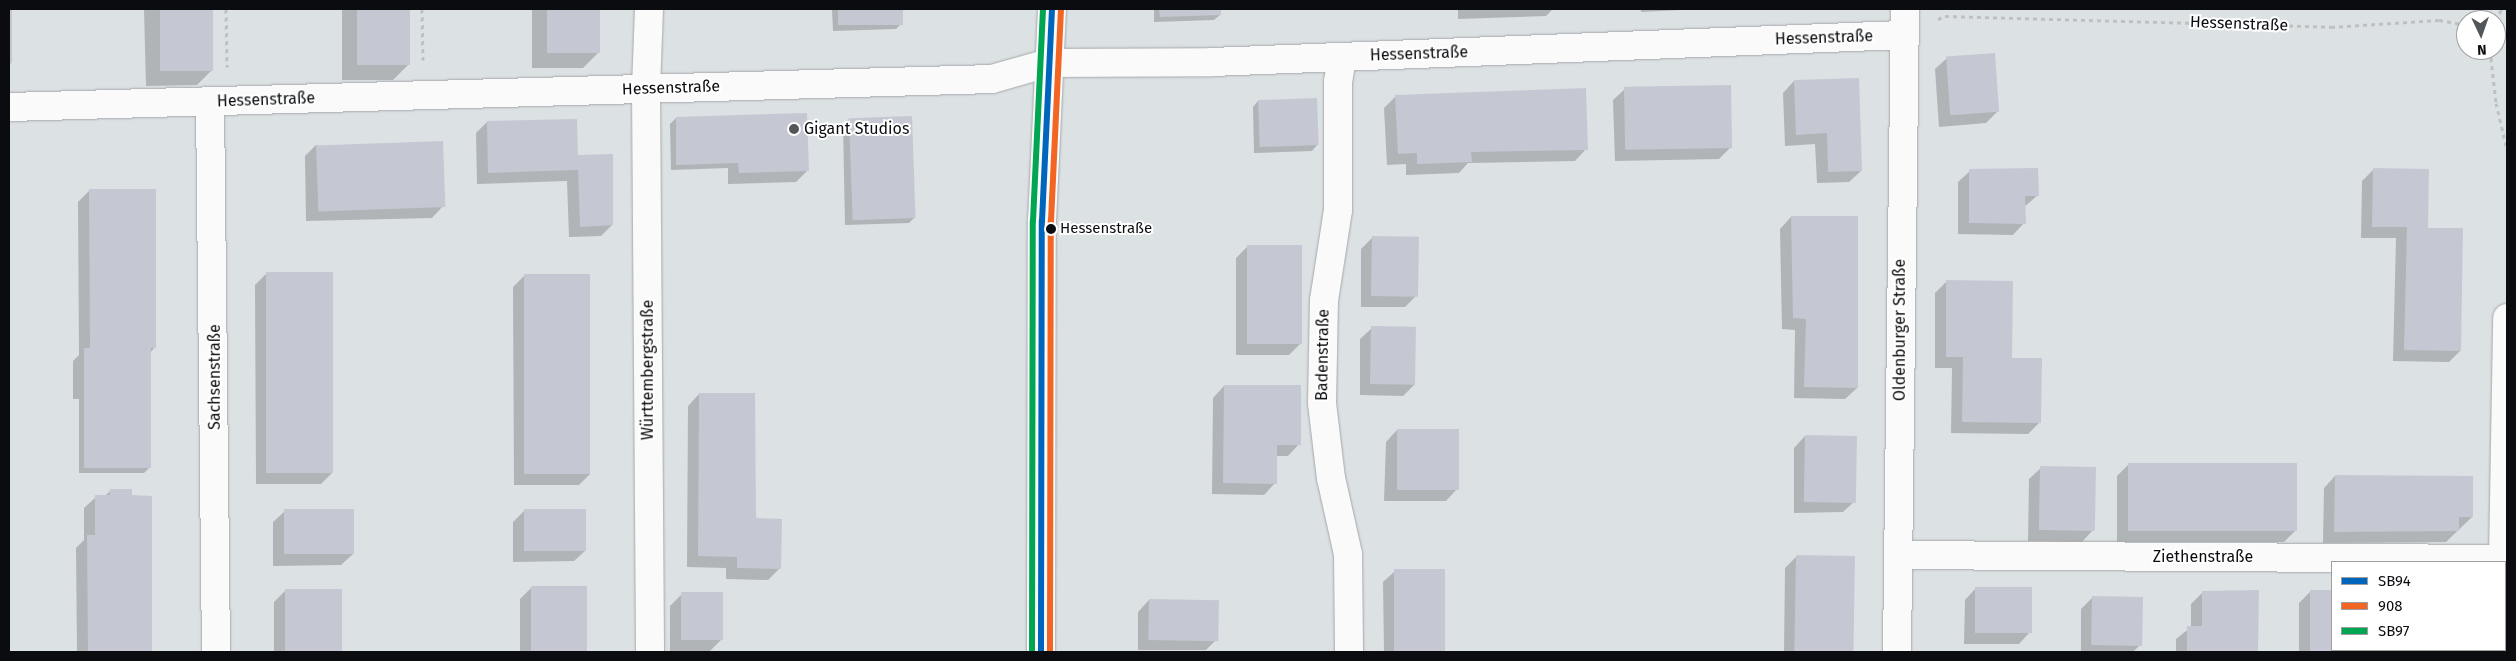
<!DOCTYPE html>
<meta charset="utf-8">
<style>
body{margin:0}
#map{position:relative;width:2516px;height:661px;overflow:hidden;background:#dce1e4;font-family:"Fira Sans",sans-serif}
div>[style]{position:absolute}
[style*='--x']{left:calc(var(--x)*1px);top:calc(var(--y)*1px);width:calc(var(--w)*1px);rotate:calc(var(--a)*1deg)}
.shadow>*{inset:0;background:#0003}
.building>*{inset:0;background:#c5c8d2;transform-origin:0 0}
.path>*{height:3px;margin-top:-1.5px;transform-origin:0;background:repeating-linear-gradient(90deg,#bec0c2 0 4px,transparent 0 8px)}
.roads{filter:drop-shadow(0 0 1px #a4a8aa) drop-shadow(0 0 1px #a4a8aa)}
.minor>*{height:28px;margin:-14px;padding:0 14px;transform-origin:14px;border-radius:14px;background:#fafafb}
.bus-1>*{height:6px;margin:-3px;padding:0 3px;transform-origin:3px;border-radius:3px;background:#0065bd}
.bus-2>*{height:6px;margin:-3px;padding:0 3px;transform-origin:3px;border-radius:3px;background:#f26522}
.bus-3>*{height:6px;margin:-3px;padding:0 3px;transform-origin:3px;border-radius:3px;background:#00a651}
.dots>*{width:14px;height:14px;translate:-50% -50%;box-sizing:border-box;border:2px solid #fff;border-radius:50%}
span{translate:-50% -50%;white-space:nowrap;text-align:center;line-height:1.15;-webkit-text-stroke:4px #fff;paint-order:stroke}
.bus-label{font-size:15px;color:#0a0c0f}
.left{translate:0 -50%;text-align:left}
.street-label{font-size:16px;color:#0a0c0f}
.poi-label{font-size:16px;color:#0a0c0f}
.frame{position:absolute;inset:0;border:10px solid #0a0c0f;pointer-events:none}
.legend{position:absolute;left:2331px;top:561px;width:175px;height:90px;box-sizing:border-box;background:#fff;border:1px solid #9d9e9f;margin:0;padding:6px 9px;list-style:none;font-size:15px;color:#0a0c0f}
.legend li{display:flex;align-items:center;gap:10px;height:25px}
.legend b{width:25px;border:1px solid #9d9e9f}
.north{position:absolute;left:2456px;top:10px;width:50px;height:50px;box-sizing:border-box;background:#fff;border:1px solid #9d9e9f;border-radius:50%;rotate:177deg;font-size:14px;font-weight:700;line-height:20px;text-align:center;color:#0a0c0f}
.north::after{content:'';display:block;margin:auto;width:18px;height:22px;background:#54575a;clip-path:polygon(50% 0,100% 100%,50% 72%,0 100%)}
</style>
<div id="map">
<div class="shadow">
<i style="clip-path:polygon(9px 9px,11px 63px,9px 65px)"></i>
<i style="clip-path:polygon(144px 9px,212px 9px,213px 69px,197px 85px,146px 86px)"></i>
<i style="clip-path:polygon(342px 9px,408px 9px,409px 64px,393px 80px,342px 80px)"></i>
<i style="clip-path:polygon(532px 9px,599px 9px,599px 52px,583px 68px,532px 68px)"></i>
<i style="clip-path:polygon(832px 9px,902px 9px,902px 23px,896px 29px,833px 31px)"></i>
<i style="clip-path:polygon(1154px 9px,1220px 9px,1220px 15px,1214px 20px,1154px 22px)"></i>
<i style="clip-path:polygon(1458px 9px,1553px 9px,1546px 16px,1458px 19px)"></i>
<i style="clip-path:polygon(1641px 9px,1701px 9px,1641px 12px)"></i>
<i style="clip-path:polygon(1947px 58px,1997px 112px,1986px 123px,1939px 127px,1935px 69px)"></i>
<i style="clip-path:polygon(1794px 81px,1861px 171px,1849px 182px,1817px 183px,1815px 144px,1785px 146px,1783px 93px)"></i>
<i style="clip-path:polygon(1625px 89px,1731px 147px,1719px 159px,1615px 161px,1613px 100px)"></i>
<i style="clip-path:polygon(1396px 96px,1586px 149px,1575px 161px,1468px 163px,1459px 173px,1406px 175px,1406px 164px,1387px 165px,1384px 108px)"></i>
<i style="clip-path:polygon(1258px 101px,1317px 145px,1312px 151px,1254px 153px,1253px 107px)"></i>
<i style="clip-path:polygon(676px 118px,808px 170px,796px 182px,728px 184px,728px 168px,671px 170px,670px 124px)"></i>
<i style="clip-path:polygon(849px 119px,914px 218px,909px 223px,845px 225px,843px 125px)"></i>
<i style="clip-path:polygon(487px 122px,577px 156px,612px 225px,601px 236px,569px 237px,567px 181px,477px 184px,476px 133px)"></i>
<i style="clip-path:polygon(316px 145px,443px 206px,432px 218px,306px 221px,305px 156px)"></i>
<i style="clip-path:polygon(2373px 170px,2427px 229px,2460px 351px,2449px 362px,2393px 361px,2396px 238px,2361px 238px,2362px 181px)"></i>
<i style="clip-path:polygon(1970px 171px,2038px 195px,2024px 207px,2024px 223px,2013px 235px,1958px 234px,1958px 182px)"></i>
<i style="clip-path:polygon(90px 190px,155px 347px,150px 353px,150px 467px,144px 473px,79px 473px,79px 399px,73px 399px,73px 361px,79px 355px,78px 202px)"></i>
<i style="clip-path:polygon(1791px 217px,1857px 388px,1845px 399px,1794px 398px,1795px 330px,1782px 329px,1780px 229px)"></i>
<i style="clip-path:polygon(1372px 238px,1417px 295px,1405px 307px,1361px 307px,1361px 249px)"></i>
<i style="clip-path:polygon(1248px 246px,1300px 344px,1289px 355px,1236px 355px,1236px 258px)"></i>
<i style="clip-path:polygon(267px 273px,333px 472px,321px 484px,256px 484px,255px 285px)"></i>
<i style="clip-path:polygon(524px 276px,590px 474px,579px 485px,514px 485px,513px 287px)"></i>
<i style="clip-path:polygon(1947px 281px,2040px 422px,2028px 434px,1951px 433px,1952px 368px,1935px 368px,1935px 293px)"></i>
<i style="clip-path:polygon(1372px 328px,1415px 384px,1403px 396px,1360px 395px,1360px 339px)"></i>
<i style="clip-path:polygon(1224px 386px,1299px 444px,1288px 456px,1276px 456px,1275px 483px,1264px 495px,1212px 494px,1213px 398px)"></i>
<i style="clip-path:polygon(699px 394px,780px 568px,768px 580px,726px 579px,726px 568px,687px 567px,688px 406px)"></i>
<i style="clip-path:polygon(1397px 430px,1457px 489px,1446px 501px,1384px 501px,1386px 442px)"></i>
<i style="clip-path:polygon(1805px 436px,1855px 501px,1843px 512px,1794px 513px,1794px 448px)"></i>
<i style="clip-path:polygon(2129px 464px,2295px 531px,2284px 542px,2117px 542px,2117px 476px)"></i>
<i style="clip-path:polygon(2041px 468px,2093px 530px,2082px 542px,2028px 541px,2029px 479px)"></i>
<i style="clip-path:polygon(2335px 476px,2472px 517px,2446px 542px,2323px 543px,2324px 488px)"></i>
<i style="clip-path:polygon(111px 490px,131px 497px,150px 497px,151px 652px,77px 652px,76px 548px,84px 540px,84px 508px,96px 497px,104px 497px)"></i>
<i style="clip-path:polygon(285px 511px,353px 554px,341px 565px,273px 566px,273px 522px)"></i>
<i style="clip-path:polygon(524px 511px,586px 550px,574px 561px,513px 562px,513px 522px)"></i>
<i style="clip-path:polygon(1796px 557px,1854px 558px,1853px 652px,1784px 652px,1785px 568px)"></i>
<i style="clip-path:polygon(1395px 571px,1444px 571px,1444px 652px,1384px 652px,1383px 582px)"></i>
<i style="clip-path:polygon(532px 587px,586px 587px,586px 652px,520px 652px,520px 599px)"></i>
<i style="clip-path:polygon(1976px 588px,2030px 632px,2019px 644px,1964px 644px,1965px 600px)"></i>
<i style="clip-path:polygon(285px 591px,341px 591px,341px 652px,274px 652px,274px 602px)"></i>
<i style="clip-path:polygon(2332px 591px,2332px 650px,2353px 652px,2299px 652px,2299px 603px,2310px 592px)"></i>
<i style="clip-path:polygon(2203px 592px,2257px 592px,2257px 652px,2176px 652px,2176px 639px,2191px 627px,2191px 604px)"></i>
<i style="clip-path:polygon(2505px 592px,2507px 652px,2446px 652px,2446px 650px,2505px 650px)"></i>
<i style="clip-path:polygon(682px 594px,722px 639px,710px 651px,670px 651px,670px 606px)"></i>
<i style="clip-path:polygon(2093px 597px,2141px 644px,2133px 652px,2081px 652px,2081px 609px)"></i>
<i style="clip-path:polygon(1149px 600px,1217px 639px,1206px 650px,1138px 650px,1138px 612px)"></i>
</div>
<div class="building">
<i style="left:9px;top:9px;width:3px;height:54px"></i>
<i style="left:160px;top:9px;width:53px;height:62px"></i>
<i style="left:357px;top:9px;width:53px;height:56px"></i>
<i style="left:547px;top:9px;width:53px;height:44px"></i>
<i style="left:838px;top:9px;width:65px;height:16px"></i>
<i style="clip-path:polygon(1159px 9px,1221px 9px,1221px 15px,1160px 17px)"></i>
<i style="left:1995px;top:53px;width:59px;height:49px;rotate:86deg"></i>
<i style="clip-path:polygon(1859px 78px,1862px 171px,1828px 172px,1827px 133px,1796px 135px,1794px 80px)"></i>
<i style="left:1731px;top:85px;width:63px;height:107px;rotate:89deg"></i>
<i style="clip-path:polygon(1586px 88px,1588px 150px,1471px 152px,1472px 162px,1417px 164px,1417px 153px,1398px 154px,1395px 95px)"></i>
<i style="left:1317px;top:98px;width:47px;height:59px;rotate:88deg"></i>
<i style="clip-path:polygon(807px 113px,809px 171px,739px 173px,738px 163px,676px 165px,676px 117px)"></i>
<i style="left:912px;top:116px;width:102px;height:63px;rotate:88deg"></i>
<i style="clip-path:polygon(577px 119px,578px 155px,613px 154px,613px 225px,580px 227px,578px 170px,488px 173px,487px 121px)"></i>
<i style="left:443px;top:141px;width:66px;height:127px;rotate:88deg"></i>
<i style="clip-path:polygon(2038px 168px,2039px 196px,2025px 196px,2026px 224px,1969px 223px,1969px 169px)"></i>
<i style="clip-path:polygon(2373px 168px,2429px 169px,2428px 228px,2463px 228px,2461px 351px,2404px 350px,2407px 227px,2372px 227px)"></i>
<i style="clip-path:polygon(89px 189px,156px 189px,156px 348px,151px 348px,151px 468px,84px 468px,84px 348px,90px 348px)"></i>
<i style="clip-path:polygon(1791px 216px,1858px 216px,1858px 388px,1804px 387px,1806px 319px,1793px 318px)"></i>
<i style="left:1372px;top:236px;width:47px;height:60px;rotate:1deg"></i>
<i style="left:1247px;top:245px;width:55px;height:99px"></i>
<i style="left:266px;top:272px;width:67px;height:201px"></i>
<i style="left:524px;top:274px;width:66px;height:200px"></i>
<i style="clip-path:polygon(1946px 280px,2013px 281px,2012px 358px,2042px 358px,2041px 423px,1962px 422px,1963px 357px,1946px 357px)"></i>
<i style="left:1371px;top:326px;width:45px;height:58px;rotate:1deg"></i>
<i style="clip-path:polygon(1224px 385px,1301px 385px,1301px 445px,1277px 445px,1277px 484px,1223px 483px)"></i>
<i style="clip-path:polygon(699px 393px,755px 393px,756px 518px,782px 519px,781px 569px,737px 568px,737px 557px,698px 556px)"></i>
<i style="left:1397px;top:429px;width:62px;height:61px"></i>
<i style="left:1805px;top:435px;width:52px;height:67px;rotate:1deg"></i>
<i style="left:2128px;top:463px;width:169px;height:68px"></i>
<i style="left:2040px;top:466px;width:56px;height:64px;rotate:1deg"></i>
<i style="clip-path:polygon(2335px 475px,2473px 476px,2473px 517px,2459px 517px,2459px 531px,2334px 532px)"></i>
<i style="clip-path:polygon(110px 489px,132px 489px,132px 495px,152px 496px,152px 652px,88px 652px,87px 535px,95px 535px,95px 495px,110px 495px)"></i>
<i style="left:354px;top:509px;width:45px;height:70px;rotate:90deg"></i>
<i style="left:524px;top:509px;width:62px;height:42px"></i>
<i style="left:1796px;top:555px;width:59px;height:97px;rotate:1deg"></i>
<i style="left:1394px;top:569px;width:51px;height:83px"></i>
<i style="left:531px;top:586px;width:56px;height:66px"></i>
<i style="left:1975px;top:587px;width:57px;height:46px"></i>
<i style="left:342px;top:589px;width:63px;height:57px;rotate:90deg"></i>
<i style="clip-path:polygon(2259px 590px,2258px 652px,2187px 652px,2187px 626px,2202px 626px,2202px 591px)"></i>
<i style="clip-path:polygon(2310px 590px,2332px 590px,2332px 650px,2354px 652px,2310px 652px)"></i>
<i style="clip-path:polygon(2505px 591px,2507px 652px,2457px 652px,2457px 650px,2505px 650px)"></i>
<i style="left:723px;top:592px;width:48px;height:42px;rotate:90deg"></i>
<i style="left:2092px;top:596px;width:51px;height:49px;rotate:1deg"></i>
<i style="left:1149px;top:599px;width:70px;height:41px;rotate:1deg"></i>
</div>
<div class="path">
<i style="--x:226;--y:9;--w:58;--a:89"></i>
<i style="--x:422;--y:9;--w:51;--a:88.9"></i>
<i style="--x:1938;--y:19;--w:8;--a:-23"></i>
<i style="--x:1945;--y:16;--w:386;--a:1.6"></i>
<i style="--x:2331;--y:27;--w:108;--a:-3.7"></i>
<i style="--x:2439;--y:20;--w:27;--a:10"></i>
<i style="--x:2495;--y:20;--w:13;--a:-58"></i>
<i style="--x:2490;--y:50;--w:53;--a:83.5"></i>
<i style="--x:2496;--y:103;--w:48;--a:76.8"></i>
</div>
<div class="roads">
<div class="minor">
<i style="--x:649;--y:9;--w:79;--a:92.2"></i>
<i style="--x:646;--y:88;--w:564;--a:89.59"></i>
<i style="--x:1342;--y:57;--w:25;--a:99"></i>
<i style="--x:1338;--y:82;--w:128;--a:90"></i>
<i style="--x:1338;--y:210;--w:91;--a:98.8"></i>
<i style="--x:1324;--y:300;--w:103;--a:91.1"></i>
<i style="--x:1322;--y:403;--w:76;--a:83.2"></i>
<i style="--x:1331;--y:478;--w:78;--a:77.4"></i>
<i style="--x:1348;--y:554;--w:98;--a:89.4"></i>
<i style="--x:210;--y:101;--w:551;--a:89.38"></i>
<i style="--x:9;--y:107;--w:983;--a:-1.63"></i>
<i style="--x:992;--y:79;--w:58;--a:-15.9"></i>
<i style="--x:1048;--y:63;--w:164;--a:-0.3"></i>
<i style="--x:1212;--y:62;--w:692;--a:-2.24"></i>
<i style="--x:1898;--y:555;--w:609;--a:0.38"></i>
<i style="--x:2503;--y:559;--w:241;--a:-89"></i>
<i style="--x:1041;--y:652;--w:431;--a:-89.9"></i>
<i style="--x:1042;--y:221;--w:212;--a:-87.3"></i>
<i style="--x:1897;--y:652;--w:643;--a:-89.29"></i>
</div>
</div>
<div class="bus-1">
<i style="--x:1041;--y:652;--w:431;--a:-89.9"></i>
<i style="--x:1042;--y:221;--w:212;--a:-87.3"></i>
</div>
<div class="bus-2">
<i style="--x:1050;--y:652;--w:431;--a:-89.9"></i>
<i style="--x:1051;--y:221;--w:212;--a:-87.3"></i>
</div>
<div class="bus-3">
<i style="--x:1032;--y:652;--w:431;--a:-89.9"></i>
<i style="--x:1033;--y:221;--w:212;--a:-87.3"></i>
</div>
<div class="dots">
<i style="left:794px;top:129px;background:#54575a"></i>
<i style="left:1051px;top:229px;background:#0a0c0f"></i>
</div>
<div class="bus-label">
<span class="left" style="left:1060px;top:229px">Hessenstraße</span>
</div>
<div class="street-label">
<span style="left:2239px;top:24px;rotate:2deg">Hessenstraße</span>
<span style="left:1824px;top:38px;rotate:-2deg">Hessenstraße</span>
<span style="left:1419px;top:54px;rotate:-2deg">Hessenstraße</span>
<span style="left:671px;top:88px;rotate:-2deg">Hessenstraße</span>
<span style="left:266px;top:100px;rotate:-2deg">Hessenstraße</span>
<span style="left:1900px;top:330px;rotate:-90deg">Oldenburger Straße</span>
<span style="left:1323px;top:355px;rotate:-89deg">Badenstraße</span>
<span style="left:648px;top:370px;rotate:-90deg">Württembergstraße</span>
<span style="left:215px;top:377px;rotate:-90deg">Sachsenstraße</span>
<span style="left:2203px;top:557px">Ziethenstraße</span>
</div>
<div class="poi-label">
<span class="left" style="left:804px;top:129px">Gigant Studios</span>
</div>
<div class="frame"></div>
<ul class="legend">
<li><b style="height:6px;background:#0065bd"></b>SB94</li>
<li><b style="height:6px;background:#f26522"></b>908</li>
<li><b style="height:6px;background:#00a651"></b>SB97</li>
</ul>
<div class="north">N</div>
</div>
